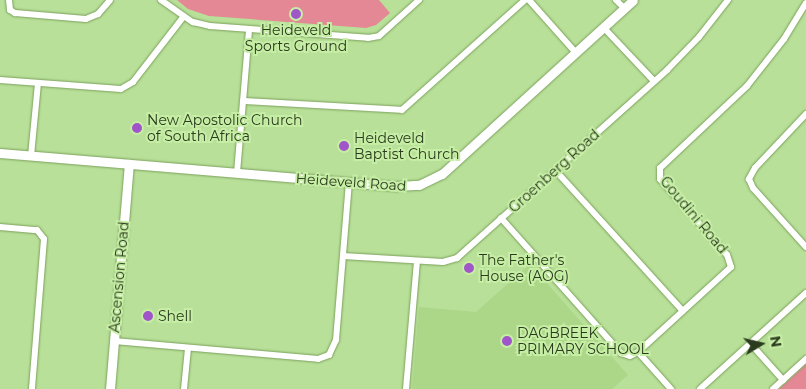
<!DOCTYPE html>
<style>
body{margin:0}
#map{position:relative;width:806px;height:389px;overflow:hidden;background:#b9e099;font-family:Montserrat,sans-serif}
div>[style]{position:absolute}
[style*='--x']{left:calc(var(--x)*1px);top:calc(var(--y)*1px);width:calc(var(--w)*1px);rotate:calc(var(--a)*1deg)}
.built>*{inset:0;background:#acd688}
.green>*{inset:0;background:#e38894}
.roads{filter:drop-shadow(0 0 1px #7ca15c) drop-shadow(0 0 1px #7ca15c)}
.street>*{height:6px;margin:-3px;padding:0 3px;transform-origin:3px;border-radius:3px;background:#fff}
.secondary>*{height:9px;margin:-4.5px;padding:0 4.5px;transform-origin:4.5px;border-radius:4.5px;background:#fff}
.dots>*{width:14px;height:14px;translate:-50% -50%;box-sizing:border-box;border:2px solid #c6eea5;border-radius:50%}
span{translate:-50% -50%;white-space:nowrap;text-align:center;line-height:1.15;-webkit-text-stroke:4px #c6eea5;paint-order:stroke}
.poi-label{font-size:14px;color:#2b3b1e}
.left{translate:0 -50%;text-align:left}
.street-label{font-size:14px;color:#2b3b1e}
.north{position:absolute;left:736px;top:319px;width:50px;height:50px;-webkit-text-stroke:4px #c6eea5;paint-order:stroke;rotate:81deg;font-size:14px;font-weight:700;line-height:20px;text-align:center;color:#2b3b1e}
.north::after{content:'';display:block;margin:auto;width:18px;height:22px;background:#2b3b1e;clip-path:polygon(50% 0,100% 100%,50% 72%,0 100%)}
</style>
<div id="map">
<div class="built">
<i style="clip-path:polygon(530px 264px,628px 375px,612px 389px,412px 389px,419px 307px,476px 312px)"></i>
</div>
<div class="green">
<i style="clip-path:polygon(177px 0,379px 0,390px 13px,376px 25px,366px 28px,209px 16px,188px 9px)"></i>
<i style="clip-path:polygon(806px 364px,806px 389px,779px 389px)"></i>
</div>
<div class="roads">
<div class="street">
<i style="--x:9;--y:0;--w:10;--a:84"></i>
<i style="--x:10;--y:10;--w:6;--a:31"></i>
<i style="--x:15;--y:13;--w:71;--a:4.8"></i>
<i style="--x:86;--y:19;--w:13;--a:-23"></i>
<i style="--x:98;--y:14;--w:18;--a:-49"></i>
<i style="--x:161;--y:0;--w:39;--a:35"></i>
<i style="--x:193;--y:22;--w:17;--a:13"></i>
<i style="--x:210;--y:26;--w:158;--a:4.3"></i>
<i style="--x:368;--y:38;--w:11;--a:-10"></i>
<i style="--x:379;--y:36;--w:54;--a:-42"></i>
<i style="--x:529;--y:0;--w:71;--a:48.4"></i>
<i style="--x:616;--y:0;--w:13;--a:45"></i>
<i style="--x:604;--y:28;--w:73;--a:46.7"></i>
<i style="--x:0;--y:80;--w:121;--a:4.3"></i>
<i style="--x:121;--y:89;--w:14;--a:-30"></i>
<i style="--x:133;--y:82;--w:83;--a:-52.3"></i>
<i style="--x:243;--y:101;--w:159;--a:3.2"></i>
<i style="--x:402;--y:110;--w:165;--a:-41.8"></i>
<i style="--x:806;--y:114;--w:74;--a:133.4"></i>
<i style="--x:755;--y:168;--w:13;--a:119"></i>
<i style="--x:749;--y:179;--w:10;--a:66"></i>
<i style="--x:753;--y:188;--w:79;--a:48.1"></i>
<i style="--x:31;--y:156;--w:73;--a:-84.5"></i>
<i style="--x:555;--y:170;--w:190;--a:47.8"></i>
<i style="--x:237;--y:173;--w:144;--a:-85.2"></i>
<i style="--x:501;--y:218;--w:181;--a:48.4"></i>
<i style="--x:621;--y:353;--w:9;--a:18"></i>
<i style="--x:630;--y:356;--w:9;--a:-27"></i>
<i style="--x:638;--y:352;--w:126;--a:-42.4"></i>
<i style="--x:731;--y:267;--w:13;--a:-108"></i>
<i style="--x:727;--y:255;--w:101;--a:-131.4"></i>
<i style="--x:660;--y:179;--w:11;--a:-90"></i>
<i style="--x:660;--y:168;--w:120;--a:-43.3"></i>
<i style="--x:747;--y:86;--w:60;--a:-51.8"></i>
<i style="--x:784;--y:39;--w:42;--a:-58.6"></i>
<i style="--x:0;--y:227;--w:37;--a:5"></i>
<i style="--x:37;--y:230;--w:11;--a:52"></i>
<i style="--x:44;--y:239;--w:150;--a:94.6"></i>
<i style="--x:343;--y:256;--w:100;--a:3.4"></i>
<i style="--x:443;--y:262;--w:15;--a:-16"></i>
<i style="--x:457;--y:258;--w:282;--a:-41.8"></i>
<i style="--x:667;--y:70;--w:46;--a:-45.9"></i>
<i style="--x:699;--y:37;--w:47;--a:-51.9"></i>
<i style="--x:114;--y:341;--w:205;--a:5"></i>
<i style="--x:318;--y:359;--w:12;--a:-20"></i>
<i style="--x:329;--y:355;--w:17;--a:-65"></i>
<i style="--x:336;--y:340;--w:159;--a:-85.3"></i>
<i style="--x:750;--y:343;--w:50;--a:48.3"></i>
<i style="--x:638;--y:352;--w:50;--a:48.3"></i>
<i style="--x:184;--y:389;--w:41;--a:-84.4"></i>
<i style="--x:406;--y:389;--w:128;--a:-85.1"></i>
<i style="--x:700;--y:389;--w:143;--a:-42.2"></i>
<i style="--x:773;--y:389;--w:45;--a:-42.3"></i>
</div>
<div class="secondary">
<i style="--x:0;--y:153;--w:398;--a:4.8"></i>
<i style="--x:397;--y:186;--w:22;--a:-3"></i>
<i style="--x:419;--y:185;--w:25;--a:-26"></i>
<i style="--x:442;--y:174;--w:258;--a:-42.3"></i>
<i style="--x:110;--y:389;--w:226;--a:-85.2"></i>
</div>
</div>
<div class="dots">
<i style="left:296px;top:14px;background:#a056c9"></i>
<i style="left:137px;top:128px;background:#a056c9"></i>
<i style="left:344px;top:146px;background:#a056c9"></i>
<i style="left:469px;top:268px;background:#a056c9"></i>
<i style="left:148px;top:316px;background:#a056c9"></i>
<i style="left:507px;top:341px;background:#a056c9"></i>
</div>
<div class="poi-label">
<span style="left:296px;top:38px">Heideveld<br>Sports Ground</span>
<span class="left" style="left:147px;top:128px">New Apostolic Church<br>of South Africa</span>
<span class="left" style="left:354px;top:146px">Heideveld<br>Baptist Church</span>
<span class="left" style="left:479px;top:268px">The Father's<br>House (AOG)</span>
<span class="left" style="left:158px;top:316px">Shell</span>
<span class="left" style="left:517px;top:341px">DAGBREEK<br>PRIMARY SCHOOL</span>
</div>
<div class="street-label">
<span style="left:554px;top:171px;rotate:-42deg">Groenberg Road</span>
<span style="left:351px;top:182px;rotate:4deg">Heideveld Road</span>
<span style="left:694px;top:215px;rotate:50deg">Goudini Road</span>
<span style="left:119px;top:277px;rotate:-85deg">Ascension Road</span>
</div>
<div class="north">N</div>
</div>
